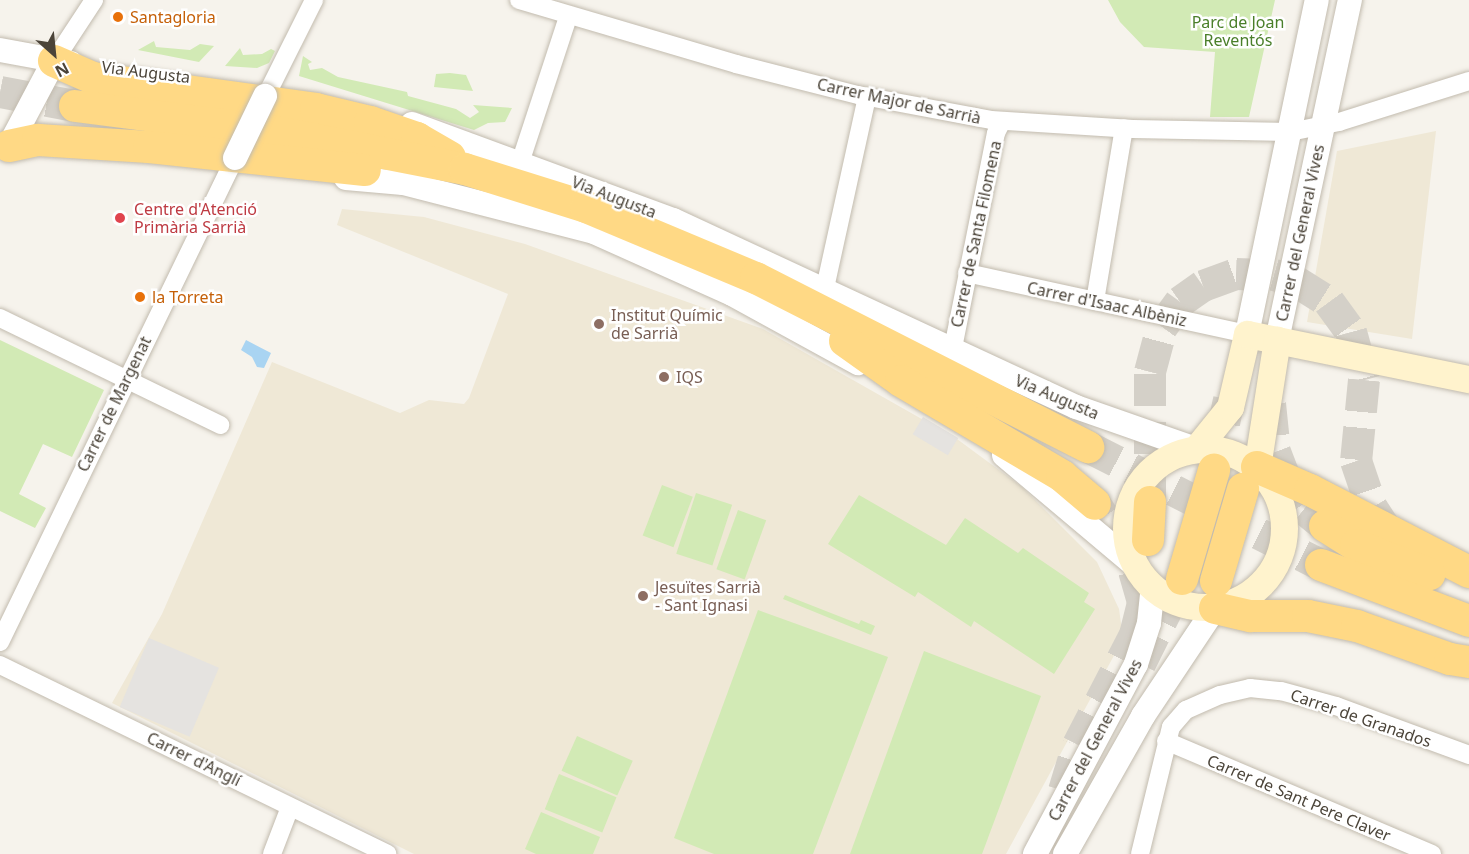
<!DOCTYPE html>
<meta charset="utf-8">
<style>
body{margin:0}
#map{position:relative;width:1469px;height:854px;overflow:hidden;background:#f6f3ec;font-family:"Noto Sans",sans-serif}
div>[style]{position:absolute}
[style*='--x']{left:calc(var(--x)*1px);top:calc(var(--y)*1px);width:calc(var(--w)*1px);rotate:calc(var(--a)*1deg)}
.education>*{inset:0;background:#efe8d6}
.green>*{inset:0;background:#d2eab5;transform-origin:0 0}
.parking>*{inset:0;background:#e5e3e0;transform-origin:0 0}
.water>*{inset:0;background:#a9d4f2}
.trunk-tunnel>*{height:32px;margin-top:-16px;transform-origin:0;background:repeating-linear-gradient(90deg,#d4d0c8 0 32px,transparent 0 48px)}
.roads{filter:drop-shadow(0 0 2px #c2bbae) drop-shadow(0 0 2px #c2bbae)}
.minor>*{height:18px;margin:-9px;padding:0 9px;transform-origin:9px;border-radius:9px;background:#fff}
.tertiary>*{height:24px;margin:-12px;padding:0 12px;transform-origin:12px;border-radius:12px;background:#fff}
.secondary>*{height:27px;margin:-13.5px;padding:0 13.5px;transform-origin:13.5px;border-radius:13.5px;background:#fff3cd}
.secondary>.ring{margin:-13.5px;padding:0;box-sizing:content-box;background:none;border:27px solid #fff3cd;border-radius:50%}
.trunk>*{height:32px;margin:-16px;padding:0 16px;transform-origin:16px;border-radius:16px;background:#ffd985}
.bridges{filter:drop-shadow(0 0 2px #c2bbae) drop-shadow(0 0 2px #c2bbae)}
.tertiary-bridge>*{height:24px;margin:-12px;padding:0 12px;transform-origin:12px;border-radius:12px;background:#fff}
.dots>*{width:16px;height:16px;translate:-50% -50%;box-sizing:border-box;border:3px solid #fff;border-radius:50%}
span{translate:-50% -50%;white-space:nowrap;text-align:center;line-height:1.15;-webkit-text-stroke:5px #fff;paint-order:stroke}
.food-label{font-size:16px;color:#c56008}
.left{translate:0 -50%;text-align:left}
.park-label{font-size:16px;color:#4a7f2a}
.street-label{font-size:16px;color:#4b4439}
.health-label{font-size:16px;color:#be3a42}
.education-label{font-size:16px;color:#785e54}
.north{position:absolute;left:24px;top:24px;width:60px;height:60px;-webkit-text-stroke:4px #fff;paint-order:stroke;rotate:153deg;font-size:16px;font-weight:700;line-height:24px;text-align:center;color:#4b4439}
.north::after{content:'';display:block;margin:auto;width:21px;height:27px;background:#4b4439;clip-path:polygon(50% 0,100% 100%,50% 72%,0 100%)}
</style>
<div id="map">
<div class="education">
<i style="clip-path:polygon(1436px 131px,1412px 339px,1307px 322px,1337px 151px)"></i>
<i style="clip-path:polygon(342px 209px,424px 217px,525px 244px,763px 329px,957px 439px,1022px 487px,1097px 562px,1119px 609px,1122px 631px,1117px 650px,1006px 854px,414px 854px,112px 703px,162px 614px,272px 362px,400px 413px,429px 400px,464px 404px,469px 398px,508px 294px,337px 225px)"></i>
</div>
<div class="green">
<i style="clip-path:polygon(1108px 0,1275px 0,1249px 117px,1210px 117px,1215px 52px,1144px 47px,1120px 22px)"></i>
<i style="clip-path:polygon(154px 41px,156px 47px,190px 50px,200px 44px,214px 46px,199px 62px,138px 50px)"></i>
<i style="clip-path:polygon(240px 48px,243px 55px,262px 54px,271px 49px,275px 51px,269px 63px,257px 68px,225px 66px)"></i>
<i style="clip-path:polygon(303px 56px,312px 62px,308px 64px,310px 70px,322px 68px,338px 77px,407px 92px,408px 96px,456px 109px,470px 118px,479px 112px,473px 105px,512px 108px,505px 122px,488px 123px,474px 130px,299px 76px)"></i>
<i style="clip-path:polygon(450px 73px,466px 75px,473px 91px,434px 87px,436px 74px)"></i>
<i style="clip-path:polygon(0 340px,104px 390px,72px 457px,43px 444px,19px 494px,46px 508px,35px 528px,0 511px)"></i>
<i style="left:662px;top:485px;width:33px;height:54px;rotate:21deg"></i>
<i style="left:696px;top:493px;width:38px;height:64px;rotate:18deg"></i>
<i style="clip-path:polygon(859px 495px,946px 545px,965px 518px,1018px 553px,1023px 548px,1089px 593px,1084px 602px,1095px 609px,1054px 674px,974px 621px,971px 627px,918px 592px,915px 597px,828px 544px)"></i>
<i style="left:738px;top:510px;width:30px;height:63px;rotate:20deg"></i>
<i style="clip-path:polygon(785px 595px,859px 624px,861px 620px,875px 626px,871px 635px,783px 599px)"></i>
<i style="clip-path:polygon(758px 610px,888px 657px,813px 854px,714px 854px,674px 838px)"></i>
<i style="clip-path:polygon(924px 651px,1041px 696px,982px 854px,850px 854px)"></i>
<i style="left:577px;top:736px;width:61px;height:38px;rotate:24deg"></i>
<i style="left:559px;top:774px;width:62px;height:38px;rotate:22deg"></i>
<i style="clip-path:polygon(541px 812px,600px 837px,593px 854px,536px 854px,525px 849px)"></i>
</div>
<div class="parking">
<i style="left:923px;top:417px;width:41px;height:20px;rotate:31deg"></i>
<i style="left:149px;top:638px;width:76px;height:75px;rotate:23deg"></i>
</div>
<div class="water">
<i style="clip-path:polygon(246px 340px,271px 353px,264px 368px,257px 367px,252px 357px,241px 350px)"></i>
</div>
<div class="trunk-tunnel">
<i style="--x:0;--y:92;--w:76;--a:10.6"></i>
<i style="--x:1270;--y:404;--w:48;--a:84.1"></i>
<i style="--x:1275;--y:452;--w:28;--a:69"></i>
<i style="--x:1285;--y:478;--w:36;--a:58"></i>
<i style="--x:1304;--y:509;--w:27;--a:39"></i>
<i style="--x:1088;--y:447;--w:261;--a:26.9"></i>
<i style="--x:1214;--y:470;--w:72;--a:-77.9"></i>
<i style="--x:1150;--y:502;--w:130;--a:-90"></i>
<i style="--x:1150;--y:372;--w:47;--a:-75.1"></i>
<i style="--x:1162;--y:327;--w:31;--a:-54"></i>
<i style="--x:1180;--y:302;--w:28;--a:-35"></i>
<i style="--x:1203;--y:286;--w:35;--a:-20"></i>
<i style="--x:1236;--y:274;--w:38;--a:2"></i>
<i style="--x:1274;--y:275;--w:22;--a:16"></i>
<i style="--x:1295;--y:281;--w:40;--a:32"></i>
<i style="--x:1329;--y:302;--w:37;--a:54"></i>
<i style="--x:1351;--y:332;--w:50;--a:74.8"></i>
<i style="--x:1364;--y:380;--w:81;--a:95.6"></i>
<i style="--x:1356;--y:461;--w:50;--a:71.2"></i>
<i style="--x:1372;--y:508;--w:38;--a:57"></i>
<i style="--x:1140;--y:664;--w:95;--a:-63.7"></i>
<i style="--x:1064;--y:791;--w:48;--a:-73.1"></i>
<i style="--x:1078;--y:745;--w:124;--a:-62.6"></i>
<i style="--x:1135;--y:635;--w:34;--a:-76"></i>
<i style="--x:1143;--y:602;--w:47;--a:-106.1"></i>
<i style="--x:1130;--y:557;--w:64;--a:-123.4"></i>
</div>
<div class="roads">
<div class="minor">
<i style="--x:519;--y:0;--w:226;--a:16.4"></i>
<i style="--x:736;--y:64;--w:126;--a:14.3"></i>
<i style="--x:858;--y:95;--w:135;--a:10.6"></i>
<i style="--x:991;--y:120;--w:142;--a:3.6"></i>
<i style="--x:1133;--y:129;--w:157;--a:1.1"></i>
<i style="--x:1290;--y:132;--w:50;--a:-11.5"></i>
<i style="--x:1339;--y:122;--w:136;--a:-17.5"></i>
<i style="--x:54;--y:61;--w:73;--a:-56.7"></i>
<i style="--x:269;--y:90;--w:101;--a:-63.4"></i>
<i style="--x:520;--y:163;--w:154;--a:-71.8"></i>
<i style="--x:967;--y:273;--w:287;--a:12.3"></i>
<i style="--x:825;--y:288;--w:196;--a:-77.6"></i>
<i style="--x:1095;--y:301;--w:175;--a:-80.5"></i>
<i style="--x:0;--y:318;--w:245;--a:25.9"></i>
<i style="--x:953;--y:348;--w:219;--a:-78.7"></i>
<i style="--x:996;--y:133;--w:13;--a:-63"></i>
<i style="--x:0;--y:642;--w:529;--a:-64.11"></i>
<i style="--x:0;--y:665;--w:431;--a:26"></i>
<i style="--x:1166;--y:741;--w:289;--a:23"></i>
<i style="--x:272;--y:854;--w:50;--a:-69"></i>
<i style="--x:1140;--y:854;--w:131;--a:-76.3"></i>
<i style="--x:1171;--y:727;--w:23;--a:-49"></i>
<i style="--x:1186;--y:710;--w:37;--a:-24"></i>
<i style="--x:1220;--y:695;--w:31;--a:-13"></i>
<i style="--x:1250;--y:688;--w:31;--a:6"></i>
<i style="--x:1281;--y:691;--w:57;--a:15.3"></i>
<i style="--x:1336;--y:706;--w:142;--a:20.2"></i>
</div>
<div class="tertiary">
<i style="--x:0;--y:50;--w:72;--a:10.4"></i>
<i style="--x:412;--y:124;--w:278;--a:20.2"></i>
<i style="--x:673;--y:220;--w:444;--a:24.9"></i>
<i style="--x:1076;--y:407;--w:127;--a:19.3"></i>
<i style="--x:9;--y:146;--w:96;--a:-62.1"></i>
<i style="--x:346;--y:178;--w:57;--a:5"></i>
<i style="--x:403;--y:183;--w:197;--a:14.4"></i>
<i style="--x:594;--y:232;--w:151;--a:24.2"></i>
<i style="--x:732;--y:294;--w:144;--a:28.7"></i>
<i style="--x:1247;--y:334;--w:341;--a:-78.2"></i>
<i style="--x:1277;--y:340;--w:348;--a:-77.9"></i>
<i style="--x:1004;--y:455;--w:172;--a:40.1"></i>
<i style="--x:1035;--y:854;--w:215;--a:-62"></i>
<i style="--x:1136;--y:664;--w:43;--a:-72.4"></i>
<i style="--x:1149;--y:623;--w:36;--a:-84"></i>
<i style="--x:1065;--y:854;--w:159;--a:-60.5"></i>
<i style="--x:1143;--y:716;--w:130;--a:-56.3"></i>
</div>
<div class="secondary">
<i class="ring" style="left:1126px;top:449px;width:131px;height:131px"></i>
<i style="--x:1196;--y:449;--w:54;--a:-51"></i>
<i style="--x:1230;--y:407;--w:75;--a:-76.9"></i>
<i style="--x:1247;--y:334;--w:227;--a:11.5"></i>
<i style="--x:1257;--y:467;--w:129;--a:-81.1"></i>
</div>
<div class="trunk">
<i style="--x:54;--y:61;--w:43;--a:23.6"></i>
<i style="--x:93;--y:78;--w:225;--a:7.9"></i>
<i style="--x:316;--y:109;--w:56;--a:13.5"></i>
<i style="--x:370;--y:122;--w:50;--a:18.8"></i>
<i style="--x:417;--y:138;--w:38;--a:30"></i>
<i style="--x:75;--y:106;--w:198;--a:7.3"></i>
<i style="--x:271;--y:131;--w:198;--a:11.1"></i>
<i style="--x:465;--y:169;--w:127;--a:17.4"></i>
<i style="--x:586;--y:207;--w:184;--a:22.7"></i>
<i style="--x:756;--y:278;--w:373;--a:27"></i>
<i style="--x:9;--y:146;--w:30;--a:-12"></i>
<i style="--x:38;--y:140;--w:111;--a:3.6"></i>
<i style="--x:149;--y:147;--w:217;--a:6.1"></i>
<i style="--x:845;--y:341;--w:69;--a:35.5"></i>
<i style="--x:901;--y:381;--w:187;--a:30.5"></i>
<i style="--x:1062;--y:476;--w:43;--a:40.3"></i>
<i style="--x:1257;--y:467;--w:58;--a:23.5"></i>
<i style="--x:1310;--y:490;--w:179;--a:27.3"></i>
<i style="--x:1325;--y:526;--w:36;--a:32"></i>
<i style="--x:1356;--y:545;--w:79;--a:21.7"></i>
<i style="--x:1148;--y:540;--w:38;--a:-87"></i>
<i style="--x:1321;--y:565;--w:158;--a:20.7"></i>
<i style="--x:1182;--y:579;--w:114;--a:-73.6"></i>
<i style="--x:1216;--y:581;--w:96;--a:-73.6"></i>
<i style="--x:1215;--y:608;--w:37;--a:13"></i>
<i style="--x:1251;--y:616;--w:57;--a:0"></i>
<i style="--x:1308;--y:616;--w:50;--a:11.5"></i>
<i style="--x:1357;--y:626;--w:99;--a:19.5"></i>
<i style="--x:1450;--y:659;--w:19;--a:9"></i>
</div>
</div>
<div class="bridges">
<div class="tertiary-bridge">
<i style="--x:235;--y:158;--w:69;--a:-64.2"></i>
</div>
</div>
<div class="dots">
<i style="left:118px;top:17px;background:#e8710a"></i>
<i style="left:120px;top:218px;background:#e0444e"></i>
<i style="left:140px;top:297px;background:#e8710a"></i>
<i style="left:599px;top:324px;background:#8d6e63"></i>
<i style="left:664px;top:377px;background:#8d6e63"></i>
<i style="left:643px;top:596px;background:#8d6e63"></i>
</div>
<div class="food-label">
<span class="left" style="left:130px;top:17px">Santagloria</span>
<span class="left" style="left:152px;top:297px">la Torreta</span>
</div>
<div class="park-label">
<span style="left:1238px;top:31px">Parc de Joan<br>Reventós</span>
</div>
<div class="street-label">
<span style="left:146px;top:72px;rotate:7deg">Via Augusta</span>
<span style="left:899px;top:101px;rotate:12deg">Carrer Major de Sarrià</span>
<span style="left:614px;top:197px;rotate:21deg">Via Augusta</span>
<span style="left:1300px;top:233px;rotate:-78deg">Carrer del General Vives</span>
<span style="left:976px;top:234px;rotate:-78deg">Carrer de Santa Filomena</span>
<span style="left:1107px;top:304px;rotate:12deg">Carrer d'Isaac Albèniz</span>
<span style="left:1057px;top:397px;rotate:23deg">Via Augusta</span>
<span style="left:114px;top:404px;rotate:-64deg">Carrer de Margenat</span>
<span style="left:1361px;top:718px;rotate:19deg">Carrer de Granados</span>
<span style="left:1095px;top:740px;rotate:-62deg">Carrer del General Vives</span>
<span style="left:194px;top:759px;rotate:26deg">Carrer d'Anglí</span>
<span style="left:1299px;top:798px;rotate:23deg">Carrer de Sant Pere Claver</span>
</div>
<div class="health-label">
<span class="left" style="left:134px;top:218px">Centre d'Atenció<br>Primària Sarrià</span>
</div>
<div class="education-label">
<span class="left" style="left:611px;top:324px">Institut Químic<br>de Sarrià</span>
<span class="left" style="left:676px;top:377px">IQS</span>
<span class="left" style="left:655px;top:596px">Jesuïtes Sarrià<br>- Sant Ignasi</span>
</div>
<div class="north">N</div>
</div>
